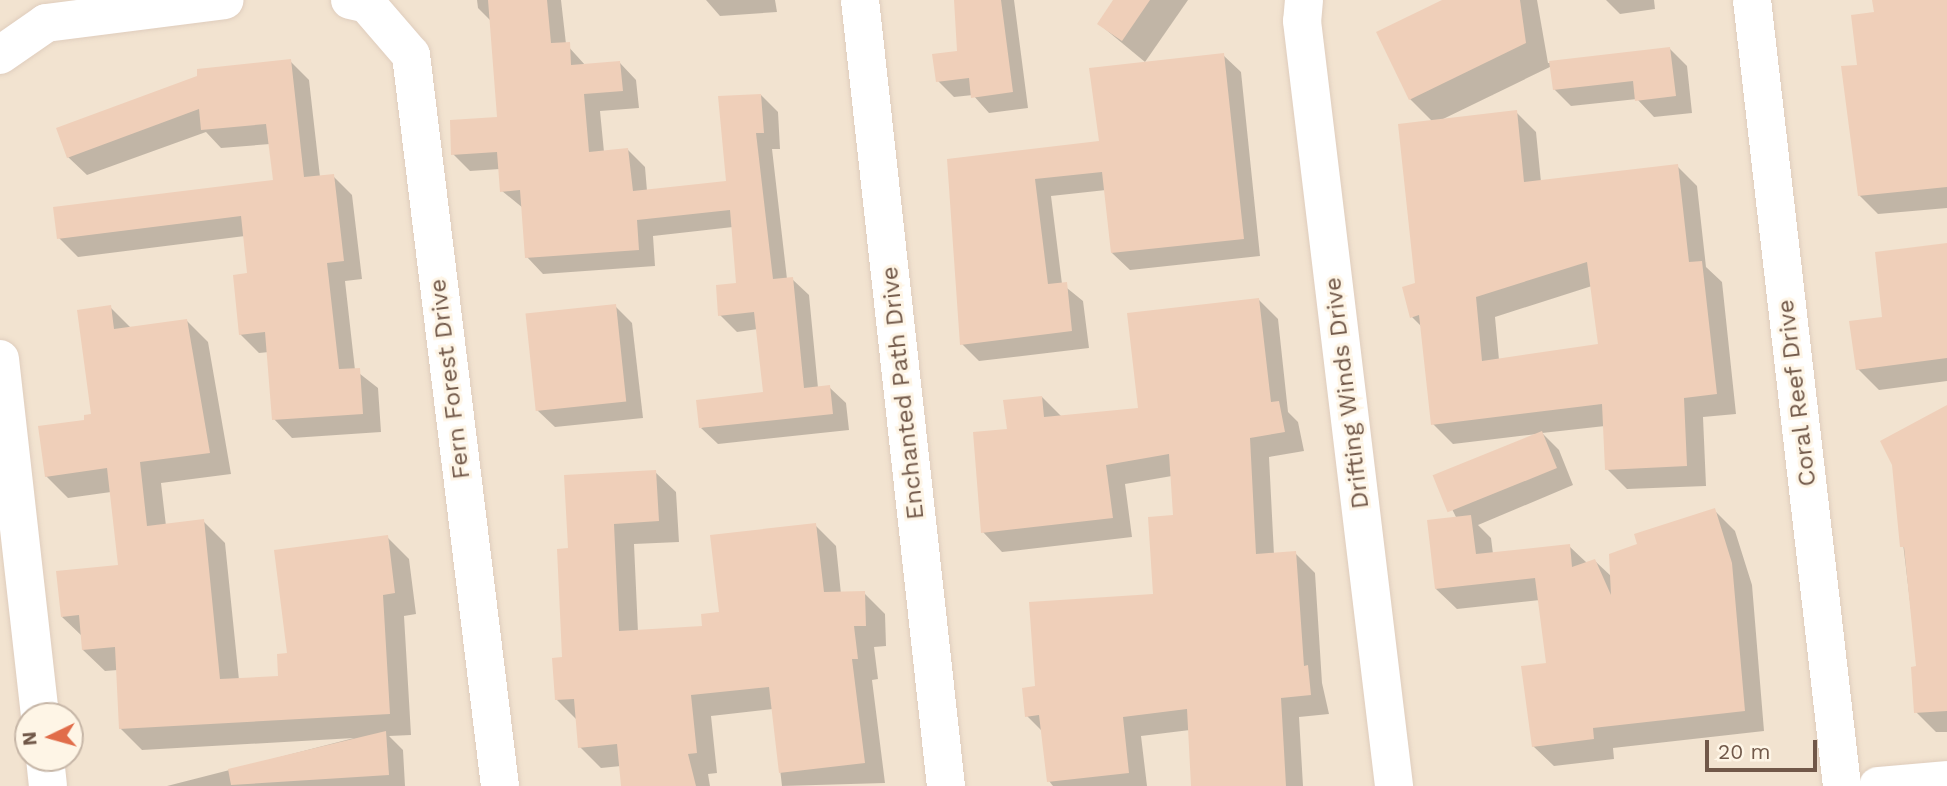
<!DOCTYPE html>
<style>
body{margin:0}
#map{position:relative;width:1947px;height:786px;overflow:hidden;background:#fbf1e1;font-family:"Work Sans",sans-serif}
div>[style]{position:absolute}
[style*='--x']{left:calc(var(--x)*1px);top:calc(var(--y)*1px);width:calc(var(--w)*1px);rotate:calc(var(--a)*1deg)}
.residential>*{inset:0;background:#f2e3d0}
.shadow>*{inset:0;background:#0003}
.building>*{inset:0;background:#efcfb9;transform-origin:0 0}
.roads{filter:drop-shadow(0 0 2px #dfcdbd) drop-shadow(0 0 2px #dfcdbd)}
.minor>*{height:38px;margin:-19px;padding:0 19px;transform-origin:19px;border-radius:19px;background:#fff}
span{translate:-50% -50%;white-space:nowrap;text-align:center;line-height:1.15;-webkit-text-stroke:6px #fef5e6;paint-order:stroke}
.street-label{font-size:24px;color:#715849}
.north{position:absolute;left:14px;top:702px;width:70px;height:70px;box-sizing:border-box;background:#fef5e6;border:2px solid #c6b6a7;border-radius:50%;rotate:265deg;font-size:19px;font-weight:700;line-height:28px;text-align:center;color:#715849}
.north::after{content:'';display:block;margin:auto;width:24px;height:32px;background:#e16d4a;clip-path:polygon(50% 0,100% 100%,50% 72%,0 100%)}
.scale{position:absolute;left:1705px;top:740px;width:112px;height:32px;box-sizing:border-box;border:4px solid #715849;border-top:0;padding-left:9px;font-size:21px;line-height:24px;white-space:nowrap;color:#715849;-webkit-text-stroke:5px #fef5e6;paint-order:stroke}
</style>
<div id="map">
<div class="residential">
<i style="clip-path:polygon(evenodd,0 0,1947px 0,1947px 786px,0 786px,0 0,28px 716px,70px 716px,70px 758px,28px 758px,28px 716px)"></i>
</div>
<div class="shadow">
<i style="clip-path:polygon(477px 0,561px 0,566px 44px,586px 66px,620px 63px,636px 80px,639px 108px,600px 111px,604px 152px,628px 150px,645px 167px,647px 191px,728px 182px,761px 95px,778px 112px,780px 149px,772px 149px,787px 279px,792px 279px,809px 295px,818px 388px,829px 387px,846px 403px,849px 430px,718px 444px,701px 428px,765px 394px,758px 329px,737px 332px,720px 315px,738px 284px,733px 227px,653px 236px,655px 266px,543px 274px,527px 257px,523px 208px,502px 191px,500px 169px,470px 171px,453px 154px,499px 118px,491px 21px,478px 8px)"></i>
<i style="clip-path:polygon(706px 0,775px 0,777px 12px,720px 16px)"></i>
<i style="clip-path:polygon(956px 0,1014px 0,1028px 108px,989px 113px,973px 95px,954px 97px,938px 81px,959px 52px)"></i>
<i style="clip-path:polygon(1116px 0,1188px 0,1145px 62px,1099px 24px)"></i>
<i style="clip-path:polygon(evenodd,1443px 0,1537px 0,1548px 63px,1670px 49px,1687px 66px,1692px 113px,1654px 117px,1637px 99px,1571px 106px,1554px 89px,1552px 66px,1441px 120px,1516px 112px,1536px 132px,1541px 182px,1677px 166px,1697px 186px,1706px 267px,1722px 282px,1736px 414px,1703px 417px,1706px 486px,1627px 489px,1607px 469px,1605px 426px,1542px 433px,1559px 450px,1573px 485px,1478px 525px,1491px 538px,1493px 554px,1569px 546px,1587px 563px,1595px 561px,1612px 577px,1640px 545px,1714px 510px,1735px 531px,1752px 585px,1764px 731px,1613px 748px,1614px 759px,1554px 766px,1533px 746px,1548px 664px,1540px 600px,1457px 609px,1436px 589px,1457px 519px,1437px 479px,1537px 434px,1453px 444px,1433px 424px,1422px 327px,1412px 317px,1433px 122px,1410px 99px,1443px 0,1592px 286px,1600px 345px,1499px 360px,1495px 317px,1592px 286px)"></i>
<i style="clip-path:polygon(1606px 0,1654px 0,1655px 9px,1620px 14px)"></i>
<i style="clip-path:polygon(1874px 0,1947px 0,1947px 208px,1878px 214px,1859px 195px,1859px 66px,1876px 14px)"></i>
<i style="clip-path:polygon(1223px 55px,1241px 72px,1260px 256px,1130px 270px,1112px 253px,1106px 190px,1051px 196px,1062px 284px,1083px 301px,1089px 348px,979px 361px,962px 344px,949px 161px,1101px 143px)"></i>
<i style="clip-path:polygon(290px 61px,309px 80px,320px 177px,333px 176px,352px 195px,362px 279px,345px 281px,355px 370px,378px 388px,381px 432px,292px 438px,274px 419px,269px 352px,259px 353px,240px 334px,249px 275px,245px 236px,78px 257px,59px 238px,275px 182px,270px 144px,221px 148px,206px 132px,87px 175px,68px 157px)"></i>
<i style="clip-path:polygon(1947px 245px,1947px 381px,1879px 390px,1858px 369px,1884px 318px)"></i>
<i style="clip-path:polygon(1259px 300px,1278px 319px,1288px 412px,1298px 422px,1304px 451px,1269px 457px,1274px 555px,1295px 553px,1315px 573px,1322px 683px,1329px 714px,1299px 717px,1303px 786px,1193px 786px,1190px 730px,1141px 736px,1147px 786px,1053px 786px,1049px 781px,1043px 732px,1027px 716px,1037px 688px,1155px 596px,1174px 516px,1172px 476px,1125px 484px,1132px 537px,1002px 552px,983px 532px,1008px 430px,1042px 397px,1062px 417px,1140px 410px)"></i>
<i style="clip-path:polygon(615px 306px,632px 323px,643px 418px,555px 427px,537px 410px)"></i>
<i style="clip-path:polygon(110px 307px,131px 328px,187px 321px,208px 342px,231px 474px,161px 483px,166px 526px,203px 521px,225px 543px,239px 680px,280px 678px,289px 655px,387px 537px,409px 559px,416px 614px,404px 616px,411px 735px,389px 736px,403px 750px,405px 786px,167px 786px,354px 738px,142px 750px,120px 728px,118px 670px,105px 671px,83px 650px,82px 636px,62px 617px,120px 566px,111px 492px,68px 498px,46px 476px,93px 415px)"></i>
<i style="clip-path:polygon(655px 472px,676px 492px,679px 542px,634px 544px,638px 632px,704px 628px,815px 525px,836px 546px,841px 594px,864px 593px,885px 614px,886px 646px,874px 647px,878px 679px,872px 680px,885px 783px,782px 786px,773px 709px,711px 716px,717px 773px,708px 774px,710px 786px,623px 786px,621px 766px,601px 768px,580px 747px,578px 721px,556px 699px,564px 659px,569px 550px)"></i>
<i style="clip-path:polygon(1947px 488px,1947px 732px,1936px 732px,1916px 712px,1918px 668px,1897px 493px)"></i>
</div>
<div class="building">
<i style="clip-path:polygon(488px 0,547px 0,551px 43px,570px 42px,571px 65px,620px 61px,623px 91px,584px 94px,589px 152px,628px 148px,633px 191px,726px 181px,718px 96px,761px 94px,764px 133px,756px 133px,773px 279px,793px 277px,804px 388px,830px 385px,833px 414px,699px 428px,696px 400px,763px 392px,754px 312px,718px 316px,716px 285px,736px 283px,730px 210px,637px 220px,639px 250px,525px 258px,520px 190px,500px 192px,497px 152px,451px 155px,450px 120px,497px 117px)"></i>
<i style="clip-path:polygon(954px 0,1001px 0,1013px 92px,971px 98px,969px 78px,936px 82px,932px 54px,957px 51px)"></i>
<i style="clip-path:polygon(1113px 0,1150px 0,1122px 41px,1097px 24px)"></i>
<i style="clip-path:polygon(1442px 0,1520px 0,1526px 43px,1409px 100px,1376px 32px)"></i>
<i style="clip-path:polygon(1872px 0,1947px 0,1947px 187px,1858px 196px,1841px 66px,1857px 65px,1851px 15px,1874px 12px)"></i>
<i style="clip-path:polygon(1670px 47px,1676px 96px,1635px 101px,1633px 81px,1553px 90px,1549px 61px)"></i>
<i style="clip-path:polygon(1224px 53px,1244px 239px,1111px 253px,1102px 172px,1035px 179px,1048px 284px,1067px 282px,1072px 331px,960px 345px,947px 159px,1099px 141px,1089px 68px)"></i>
<i style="clip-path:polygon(291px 59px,304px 177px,334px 174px,344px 261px,327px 263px,339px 369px,360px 368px,363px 414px,272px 420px,265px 332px,239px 335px,233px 275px,247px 273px,241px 216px,57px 239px,53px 207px,273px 180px,266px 124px,201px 130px,199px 109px,67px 158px,56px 128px,197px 76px,197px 69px)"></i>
<i style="clip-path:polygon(evenodd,1517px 110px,1524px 182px,1678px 164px,1689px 262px,1702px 261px,1717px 394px,1684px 398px,1687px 466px,1605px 470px,1602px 404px,1431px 425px,1419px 315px,1410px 318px,1402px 287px,1415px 283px,1398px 124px,1517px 110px,1587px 262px,1598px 344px,1482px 361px,1476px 297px,1587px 262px)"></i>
<i style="clip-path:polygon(1947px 243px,1947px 358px,1856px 370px,1849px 321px,1882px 317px,1875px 252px)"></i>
<i style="clip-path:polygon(1259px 298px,1271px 402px,1279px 401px,1285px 432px,1250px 438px,1256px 554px,1296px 551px,1304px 666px,1308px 665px,1311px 695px,1281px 698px,1286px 786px,1191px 786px,1187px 709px,1123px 717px,1129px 773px,1047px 782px,1039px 715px,1025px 717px,1022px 688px,1035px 686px,1029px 602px,1153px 594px,1148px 517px,1173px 515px,1169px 454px,1106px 465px,1113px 518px,981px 533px,973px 432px,1007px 429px,1003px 400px,1042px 396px,1044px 417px,1138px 408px,1127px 313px)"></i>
<i style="left:616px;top:304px;width:98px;height:91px;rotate:84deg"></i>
<i style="clip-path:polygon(111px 305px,114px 329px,187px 319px,210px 453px,140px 462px,147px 526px,204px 519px,220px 679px,278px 676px,277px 654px,287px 653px,274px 550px,388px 535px,395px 593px,383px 595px,390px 714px,119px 729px,115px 647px,82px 650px,79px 615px,61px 617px,56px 571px,118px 565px,107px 468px,45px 477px,38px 426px,84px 420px,84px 415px,91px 414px,77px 310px)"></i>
<i style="clip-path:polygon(1947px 405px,1947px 711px,1914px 713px,1911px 667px,1916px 666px,1904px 547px,1900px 547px,1892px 465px,1880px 441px)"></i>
<i style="left:1542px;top:431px;width:40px;height:118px;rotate:68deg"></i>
<i style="clip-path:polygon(656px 470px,659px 521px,614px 524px,619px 631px,702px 626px,701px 614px,719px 612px,710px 535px,816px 523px,824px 592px,865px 591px,866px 626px,854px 626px,858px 659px,852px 659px,865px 763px,779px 773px,769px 687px,691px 695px,697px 753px,688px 754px,696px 786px,621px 786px,617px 744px,578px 748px,574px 699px,555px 700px,552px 658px,562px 657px,557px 549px,568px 548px,564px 475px)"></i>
<i style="clip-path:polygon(1715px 508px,1732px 563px,1745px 711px,1593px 728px,1594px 739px,1532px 747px,1521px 666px,1546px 663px,1535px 578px,1435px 589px,1427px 520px,1471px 515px,1476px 554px,1570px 544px,1572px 567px,1595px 559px,1611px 595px,1609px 554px,1637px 544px,1634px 534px)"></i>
<i style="clip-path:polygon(386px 731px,389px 775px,231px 785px,228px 769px)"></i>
</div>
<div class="roads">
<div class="minor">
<i style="--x:350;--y:0;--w:17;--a:13"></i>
<i style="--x:367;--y:4;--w:67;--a:49.2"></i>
<i style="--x:411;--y:55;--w:736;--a:83.06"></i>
<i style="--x:860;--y:0;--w:791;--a:83.76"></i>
<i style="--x:1304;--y:0;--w:21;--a:95"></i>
<i style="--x:1302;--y:21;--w:771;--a:83.14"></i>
<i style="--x:1752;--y:0;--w:791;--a:83.47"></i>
<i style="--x:0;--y:55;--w:56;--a:-34.8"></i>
<i style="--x:46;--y:23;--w:180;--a:-7.3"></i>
<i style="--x:0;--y:359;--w:359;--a:83.6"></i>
<i style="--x:45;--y:758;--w:28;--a:84"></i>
<i style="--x:1878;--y:786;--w:69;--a:-5"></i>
</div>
</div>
<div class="street-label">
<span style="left:450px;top:379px;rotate:-97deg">Fern Forest Drive</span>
<span style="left:903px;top:393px;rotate:-96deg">Enchanted Path Drive</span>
<span style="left:1347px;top:393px;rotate:-97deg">Drifting Winds Drive</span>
<span style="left:1797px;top:393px;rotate:-97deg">Coral Reef Drive</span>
</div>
<div class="north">N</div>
<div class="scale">20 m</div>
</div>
